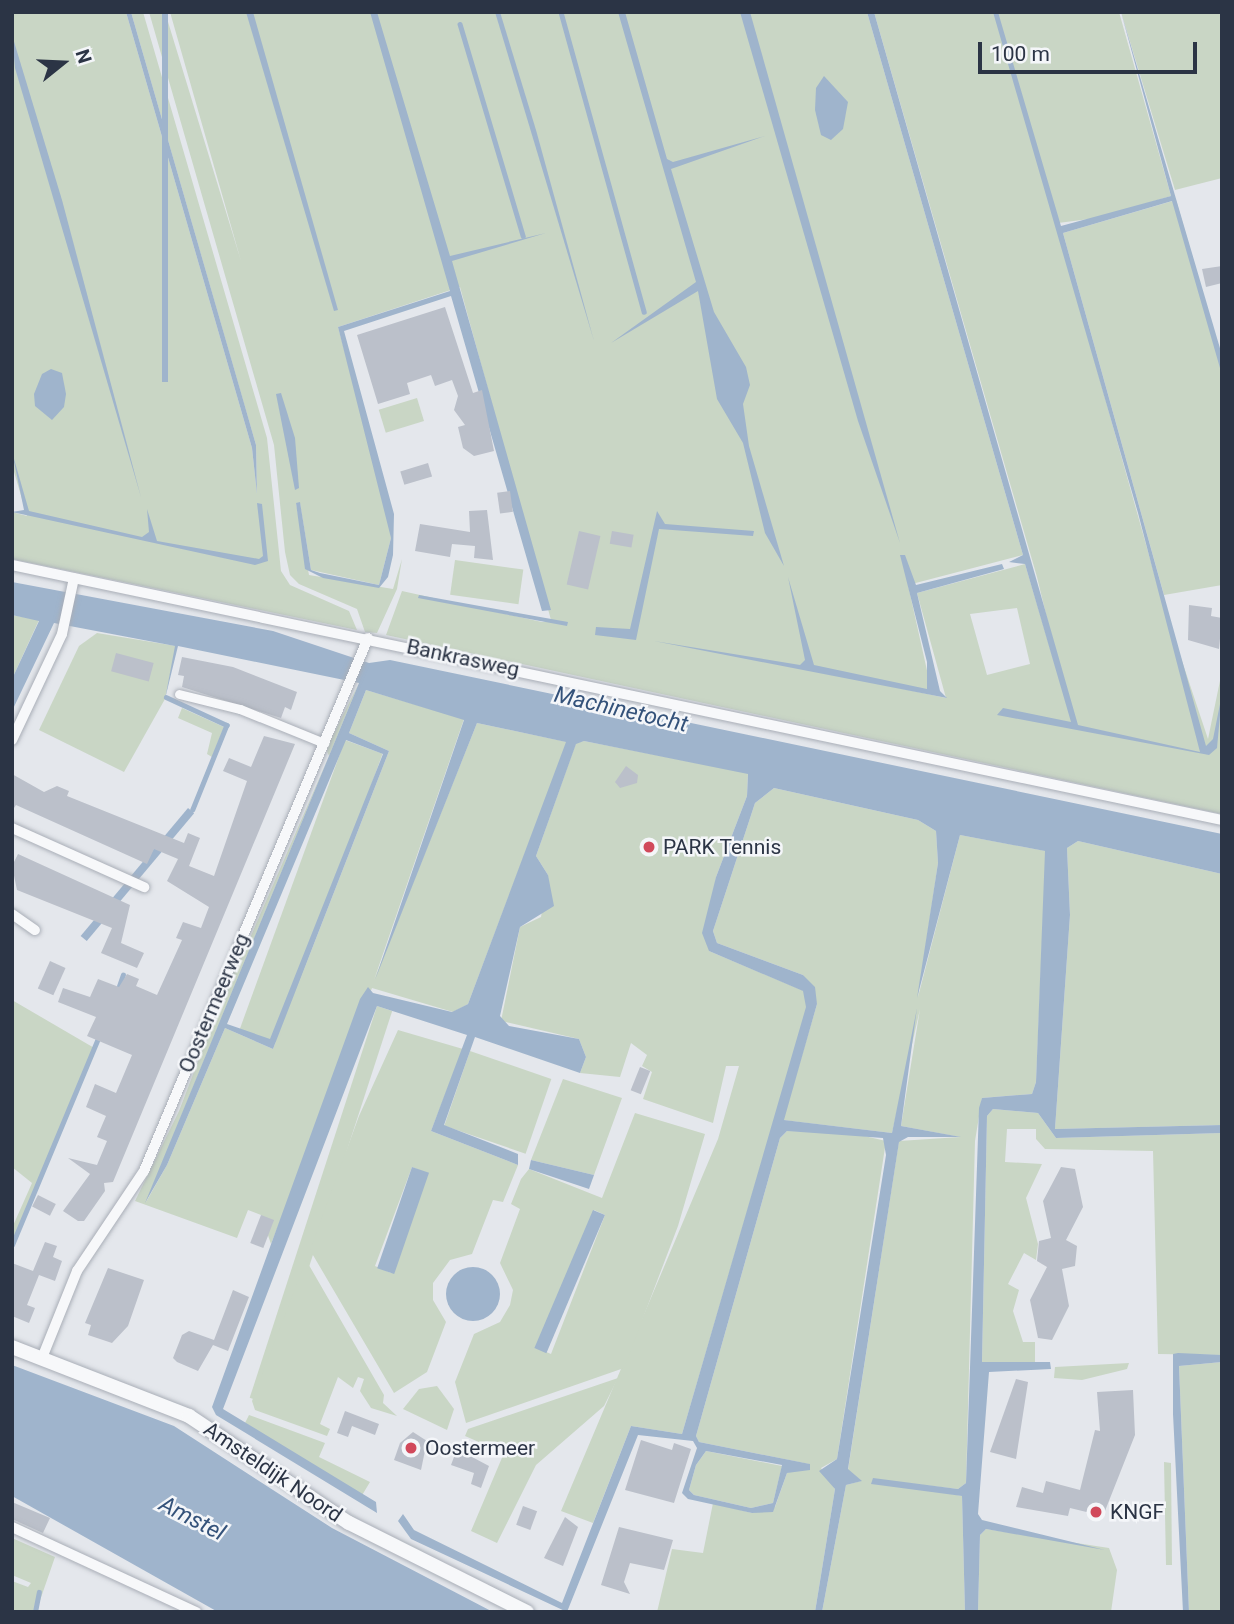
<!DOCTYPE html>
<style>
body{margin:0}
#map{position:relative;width:1234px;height:1624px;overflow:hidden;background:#e4e7ec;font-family:Roboto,sans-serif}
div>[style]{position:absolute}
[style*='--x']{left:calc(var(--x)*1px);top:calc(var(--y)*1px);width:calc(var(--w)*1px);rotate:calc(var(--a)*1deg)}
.green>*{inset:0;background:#c9d6c5;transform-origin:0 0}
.water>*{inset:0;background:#9fb4cc;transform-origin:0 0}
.round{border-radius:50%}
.stream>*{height:4.5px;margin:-2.25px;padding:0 2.25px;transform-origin:2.25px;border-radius:2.25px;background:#9fb4cc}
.building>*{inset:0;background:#bbc0ca;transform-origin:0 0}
.roads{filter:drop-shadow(0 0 2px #a9aeb7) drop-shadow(0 0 2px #a9aeb7)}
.pedestrian>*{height:9px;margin:-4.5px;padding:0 4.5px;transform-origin:4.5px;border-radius:4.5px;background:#f7f8fa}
.minor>*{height:10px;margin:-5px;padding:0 5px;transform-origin:5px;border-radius:5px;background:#f7f8fa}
.tertiary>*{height:14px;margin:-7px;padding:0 7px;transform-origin:7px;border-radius:7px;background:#f7f8fa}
.dots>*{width:19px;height:19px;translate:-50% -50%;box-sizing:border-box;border:4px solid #f4f6f9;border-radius:50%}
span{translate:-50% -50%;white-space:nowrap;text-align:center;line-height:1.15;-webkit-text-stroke:5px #f4f6f9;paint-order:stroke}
.street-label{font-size:21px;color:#2b3445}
.poi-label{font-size:21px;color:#2b3445}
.left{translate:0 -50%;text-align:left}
.water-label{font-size:23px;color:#34527a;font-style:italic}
.frame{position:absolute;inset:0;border:14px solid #2b3445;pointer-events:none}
.north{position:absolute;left:28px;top:28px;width:70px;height:70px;-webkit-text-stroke:5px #f4f6f9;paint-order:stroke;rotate:72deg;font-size:19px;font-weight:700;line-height:28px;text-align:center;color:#2b3445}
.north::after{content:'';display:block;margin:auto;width:24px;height:32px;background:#2b3445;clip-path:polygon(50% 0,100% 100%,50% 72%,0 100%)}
.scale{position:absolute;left:978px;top:42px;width:219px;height:32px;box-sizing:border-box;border:4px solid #2b3445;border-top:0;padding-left:9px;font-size:21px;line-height:24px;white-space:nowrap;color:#2b3445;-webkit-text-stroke:5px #f4f6f9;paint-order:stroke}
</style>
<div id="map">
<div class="green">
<i style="clip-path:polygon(12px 12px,126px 12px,252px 448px,257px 494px,256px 445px,131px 12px,143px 12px,267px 438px,281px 571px,290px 585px,349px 611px,357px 630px,12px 559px,12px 512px,27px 516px,12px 465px)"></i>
<i style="clip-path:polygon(evenodd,149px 12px,165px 12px,241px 261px,170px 12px,867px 12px,1023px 555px,908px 585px,930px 684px,927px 690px,871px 682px,946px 698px,917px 593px,1025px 564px,1072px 722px,1037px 577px,874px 12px,1119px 12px,1171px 196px,1097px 218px,1058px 223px,1005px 41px,1161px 598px,1208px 739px,1222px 671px,1222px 814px,386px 635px,402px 591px,542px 622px,559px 621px,551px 620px,460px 287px,338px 327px,389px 514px,391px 538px,379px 585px,311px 570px,300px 503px,296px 503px,309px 575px,393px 589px,402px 559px,397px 589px,377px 633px,365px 632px,357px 609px,299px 584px,290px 575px,285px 552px,274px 445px,149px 12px,1017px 608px,1030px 664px,987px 675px,970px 614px,1017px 608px)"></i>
<i style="clip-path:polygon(1121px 12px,1222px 12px,1222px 178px,1175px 190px)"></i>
<i style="clip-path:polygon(1176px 200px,1222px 359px,1222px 585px,1164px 595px,1063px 233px)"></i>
<i style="left:417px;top:398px;width:24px;height:40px;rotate:73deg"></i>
<i style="left:455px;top:560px;width:69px;height:35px;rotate:8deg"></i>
<i style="clip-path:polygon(12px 615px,39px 620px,12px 679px)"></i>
<i style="clip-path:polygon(97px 633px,176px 646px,165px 699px,124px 772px,39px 730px,79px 646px)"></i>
<i style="clip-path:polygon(359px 683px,146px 1202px,167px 1165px,225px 1028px,273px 1049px,389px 751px,349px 733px,366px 690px,464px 719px,374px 980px,477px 723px,567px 742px,468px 1004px,453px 1012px,372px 988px,271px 1244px,261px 1215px,248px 1210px,237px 1238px,135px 1201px,179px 1111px,243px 944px,247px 945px,329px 756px,326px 749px)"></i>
<i style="clip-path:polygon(182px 708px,224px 727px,212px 757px,207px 754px,212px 733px,178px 718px)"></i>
<i style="left:345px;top:740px;width:40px;height:308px;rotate:20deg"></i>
<i style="clip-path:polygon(584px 741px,748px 773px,747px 796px,716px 877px,709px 951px,804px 991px,807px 1007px,682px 1434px,631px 1426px,593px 1523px,561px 1511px,718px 1139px,739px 1066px,726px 1066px,713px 1123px,643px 1099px,652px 1072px,642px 1066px,647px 1055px,631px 1043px,620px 1077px,580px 1073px,586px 1057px,579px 1039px,501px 1021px,520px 927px,541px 917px,548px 875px,536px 856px,576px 743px)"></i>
<i style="clip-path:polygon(774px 788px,918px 820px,936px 831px,938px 863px,918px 997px,960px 835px,1046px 851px,1036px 1082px,1032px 1094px,982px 1098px,975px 1141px,966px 1483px,958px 1489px,880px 1480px,962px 1496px,965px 1612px,822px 1612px,846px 1485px,861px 1481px,848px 1470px,899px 1141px,960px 1137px,901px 1126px,920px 1009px,892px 1133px,783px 1120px,817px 1004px,803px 975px,717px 943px,713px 931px,755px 803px)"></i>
<i style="clip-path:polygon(1078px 841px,1222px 874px,1222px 1125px,1055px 1129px,1070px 915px,1067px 848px)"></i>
<i style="clip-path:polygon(12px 1000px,96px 1049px,12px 1243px,12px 1228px,32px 1183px,12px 1167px)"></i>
<i style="left:377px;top:1006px;width:16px;height:412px;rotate:18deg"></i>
<i style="clip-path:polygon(evenodd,398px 1030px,463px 1049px,431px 1131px,518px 1165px,503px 1202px,493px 1200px,472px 1254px,450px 1260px,433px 1283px,433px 1300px,446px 1322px,427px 1372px,394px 1393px,310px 1250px,359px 1116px,398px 1030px,412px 1167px,428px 1174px,391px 1273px,375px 1266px,412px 1167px)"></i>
<i style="left:470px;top:1051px;width:86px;height:79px;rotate:19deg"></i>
<i style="clip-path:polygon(563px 1079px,622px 1098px,594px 1175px,531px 1160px)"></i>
<i style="clip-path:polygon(993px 1109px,1038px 1113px,1056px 1138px,1222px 1133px,1222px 1355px,1158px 1354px,1153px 1151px,1045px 1149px,1036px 1139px,1036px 1129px,1007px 1129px,1005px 1162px,1042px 1164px,1026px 1198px,1038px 1244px,1036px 1260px,1024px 1253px,1008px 1284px,1019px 1290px,1013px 1311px,1023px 1342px,1035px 1342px,1035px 1362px,982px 1363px,987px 1116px)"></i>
<i style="clip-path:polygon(evenodd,635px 1113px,705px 1134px,678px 1226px,624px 1368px,466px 1423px,455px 1382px,474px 1334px,500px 1322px,510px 1305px,513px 1290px,500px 1263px,520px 1209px,511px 1204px,521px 1179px,529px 1169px,602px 1198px,635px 1113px,594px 1210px,605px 1215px,551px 1354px,539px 1349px,594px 1210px)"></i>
<i style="clip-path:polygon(787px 1131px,847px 1132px,886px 1141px,837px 1459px,821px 1468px,835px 1489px,815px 1612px,657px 1612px,672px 1549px,703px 1553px,713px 1503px,752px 1513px,775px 1507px,787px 1473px,809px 1464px,699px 1442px,696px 1436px,780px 1138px)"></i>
<i style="clip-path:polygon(306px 1260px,384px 1395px,383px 1403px,397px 1416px,371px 1408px,360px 1391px,364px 1379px,358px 1377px,353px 1388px,338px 1377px,320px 1424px,330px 1429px,327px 1436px,255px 1410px,252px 1401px)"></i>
<i style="clip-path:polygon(1222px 1362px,1222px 1612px,1189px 1612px,1179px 1366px)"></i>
<i style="clip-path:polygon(1129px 1363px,1127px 1369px,1082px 1380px,1054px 1378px,1055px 1367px)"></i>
<i style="clip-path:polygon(618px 1378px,604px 1406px,536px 1465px,497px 1543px,471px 1531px,504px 1453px,465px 1436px,468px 1429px)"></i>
<i style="clip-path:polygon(437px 1386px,454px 1409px,447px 1430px,403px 1409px,419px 1389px)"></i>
<i style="clip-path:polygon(249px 1415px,325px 1443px,319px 1457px,370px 1482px,361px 1497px,245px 1423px)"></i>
<i style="clip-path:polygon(706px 1451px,782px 1466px,773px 1503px,751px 1508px,694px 1495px,689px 1490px,696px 1465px)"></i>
<i style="clip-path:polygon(1164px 1462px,1171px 1463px,1172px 1565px,1166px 1565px)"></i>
<i style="clip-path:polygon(986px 1529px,1109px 1548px,1117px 1570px,1111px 1612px,978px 1612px,980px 1535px)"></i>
<i style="clip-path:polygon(12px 1538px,55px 1557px,36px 1612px,12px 1612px,12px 1581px,28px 1587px,31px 1583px,12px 1575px)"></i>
</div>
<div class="water">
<i style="clip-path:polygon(126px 12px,131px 12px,244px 403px,256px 445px,257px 494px,252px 448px)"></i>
<i style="left:162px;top:12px;width:6px;height:370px"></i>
<i style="clip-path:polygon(246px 12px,253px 12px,338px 310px,334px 311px)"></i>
<i style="clip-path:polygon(370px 12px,377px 12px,450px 256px,546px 233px,452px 261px,551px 610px,542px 611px,451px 296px,344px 331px,394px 514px,393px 555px,388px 577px,379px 588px,323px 578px,305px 569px,296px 503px,300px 502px,311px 570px,320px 573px,379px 585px,391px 538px,338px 327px,450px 291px)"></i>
<i style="clip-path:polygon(495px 12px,500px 12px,536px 130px,594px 341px)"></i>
<i style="clip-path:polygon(618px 12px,625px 12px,667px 159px,673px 162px,765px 136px,671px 169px,714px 312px,746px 367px,750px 385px,743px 404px,749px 446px,784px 566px,765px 533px,743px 443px,717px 399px,698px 291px,611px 343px,696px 282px)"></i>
<i style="clip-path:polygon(740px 12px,750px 12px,900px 543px,858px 421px)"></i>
<i style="clip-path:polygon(867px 12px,874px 12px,1078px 725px,1200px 752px,1138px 513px,993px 12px,998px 12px,1061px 226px,1171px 196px,1121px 12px,1222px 355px,1222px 375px,1172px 201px,1063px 233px,1206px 746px,1213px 739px,1222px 694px,1217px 748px,1209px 755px,997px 715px,1003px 708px,1071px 722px,1025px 564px,1009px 562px,1023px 555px)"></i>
<i style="clip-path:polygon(12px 35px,62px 200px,141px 497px,15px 68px)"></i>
<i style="clip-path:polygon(824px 76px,848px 102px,843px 129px,831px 140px,821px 135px,815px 110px,816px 88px)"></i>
<i style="clip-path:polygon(51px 369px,62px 373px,66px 394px,64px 407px,52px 420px,35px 406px,34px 394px,42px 374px)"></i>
<i style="clip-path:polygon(281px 393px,295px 438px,299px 488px,295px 490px,276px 394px)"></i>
<i style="clip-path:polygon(12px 452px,29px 511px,142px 537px,149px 532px,147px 509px,157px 541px,259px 559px,263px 556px,257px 503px,262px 504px,268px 561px,255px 565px,12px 512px,24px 510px)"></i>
<i style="clip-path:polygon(657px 511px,665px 524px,754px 531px,753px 536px,659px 529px,636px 640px,595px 635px,596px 627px,630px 629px)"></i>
<i style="clip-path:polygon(900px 555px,905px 555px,916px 585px,1002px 564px,1004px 569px,917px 593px,940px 691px,947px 698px,654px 641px,800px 665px,805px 660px,788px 577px,814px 665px,927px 689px,927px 662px)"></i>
<i style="clip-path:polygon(evenodd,12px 582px,273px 631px,369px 663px,390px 660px,1222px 834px,1222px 874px,1078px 841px,1067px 848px,1070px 915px,1055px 1129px,1222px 1125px,1222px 1133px,1056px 1138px,1038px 1113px,993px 1109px,987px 1116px,982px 1362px,1050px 1362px,1051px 1369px,989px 1372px,978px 1514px,982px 1520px,1105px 1550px,986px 1529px,980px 1535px,978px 1612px,965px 1612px,962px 1496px,871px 1484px,873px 1478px,958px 1489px,966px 1483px,979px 1108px,982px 1098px,1032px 1094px,1036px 1082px,1045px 851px,960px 835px,917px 998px,938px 863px,936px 831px,918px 820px,774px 788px,755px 803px,713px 931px,717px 943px,803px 975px,815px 987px,817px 1004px,784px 1120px,892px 1133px,917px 1008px,901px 1126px,961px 1137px,908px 1137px,899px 1142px,848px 1469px,862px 1481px,846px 1485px,822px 1612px,815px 1612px,835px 1489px,819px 1471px,837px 1459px,886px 1155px,883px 1138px,787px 1131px,780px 1138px,696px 1436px,699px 1442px,810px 1464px,810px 1470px,787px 1473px,773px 1512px,752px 1513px,688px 1499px,682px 1493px,697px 1448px,693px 1441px,638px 1435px,567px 1612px,411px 1539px,398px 1521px,403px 1514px,414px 1530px,562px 1603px,631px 1426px,682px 1434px,806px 1007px,803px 991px,709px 951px,702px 933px,716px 877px,747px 796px,748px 774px,584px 741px,576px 744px,536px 856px,548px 875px,554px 906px,520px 927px,500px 1016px,509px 1026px,579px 1039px,586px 1057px,580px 1073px,475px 1037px,444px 1125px,518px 1154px,518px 1165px,431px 1131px,467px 1035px,377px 1006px,223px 1409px,376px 1502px,377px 1513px,216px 1415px,212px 1407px,360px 999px,368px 987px,373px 993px,452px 1012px,468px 1004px,566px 742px,477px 723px,375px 980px,464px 720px,366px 690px,349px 733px,389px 751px,273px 1049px,225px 1028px,167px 1165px,145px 1203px,359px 683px,178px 646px,165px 699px,175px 646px,54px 623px,12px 711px,12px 679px,39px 621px,12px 615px,12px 582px,346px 740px,383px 754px,270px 1039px,227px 1024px,346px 740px,12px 582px,706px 1451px,782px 1465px,773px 1503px,751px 1508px,694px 1495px,689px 1490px,696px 1465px,706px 1451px)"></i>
<i style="clip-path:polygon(419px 595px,568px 622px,567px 626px,418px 598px)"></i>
<i style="left:188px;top:808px;width:8px;height:167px;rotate:40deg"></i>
<i style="clip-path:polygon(531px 1160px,594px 1175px,589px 1189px,529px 1169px)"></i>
<i style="left:412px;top:1167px;width:18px;height:107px;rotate:19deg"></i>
<i style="left:593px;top:1210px;width:13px;height:150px;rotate:23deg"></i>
<i class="round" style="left:446px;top:1267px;width:54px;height:54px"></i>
<i style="clip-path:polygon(1178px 1353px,1222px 1355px,1222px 1362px,1179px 1366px,1189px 1612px,1183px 1612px,1173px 1414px,1173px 1354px)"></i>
<i style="clip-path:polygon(12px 1365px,174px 1426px,332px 1528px,493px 1612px,218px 1612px,12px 1496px)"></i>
</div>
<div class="stream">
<i style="--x:561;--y:12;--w:311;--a:74.5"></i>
<i style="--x:460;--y:24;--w:221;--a:73.4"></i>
<i style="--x:166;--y:697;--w:67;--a:24.7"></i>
<i style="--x:227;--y:725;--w:91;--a:112"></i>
<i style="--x:117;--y:992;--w:18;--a:-71"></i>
<i style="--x:12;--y:1245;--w:226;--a:-67.4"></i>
<i style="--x:35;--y:1612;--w:20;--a:-79"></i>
</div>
<div class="building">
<i style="clip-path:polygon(1222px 266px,1222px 283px,1206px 287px,1202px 269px)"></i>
<i style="clip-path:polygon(445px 307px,473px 393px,482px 390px,494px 451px,474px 456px,463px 448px,458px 427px,465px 425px,454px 410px,458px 396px,452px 380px,435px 386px,431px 375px,407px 383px,410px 394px,378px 404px,357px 335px)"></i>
<i style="left:428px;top:463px;width:14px;height:29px;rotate:73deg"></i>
<i style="left:510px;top:491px;width:21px;height:13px;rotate:82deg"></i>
<i style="clip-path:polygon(487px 510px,493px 560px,474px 558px,475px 546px,452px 544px,450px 557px,415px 551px,420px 524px,470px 532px,469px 511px)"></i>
<i style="left:579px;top:531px;width:22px;height:55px;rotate:13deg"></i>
<i style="left:612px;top:531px;width:22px;height:13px;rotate:10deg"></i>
<i style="clip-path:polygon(1189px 605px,1212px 608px,1211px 616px,1222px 618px,1219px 649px,1188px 640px)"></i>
<i style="left:116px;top:653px;width:39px;height:19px;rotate:15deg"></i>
<i style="clip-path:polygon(182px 657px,233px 667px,297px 692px,291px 710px,285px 707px,281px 718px,182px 687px,184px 676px,178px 675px)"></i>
<i style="clip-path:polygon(264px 736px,295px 744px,113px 1182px,104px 1183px,105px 1191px,84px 1221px,78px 1221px,63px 1211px,90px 1174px,68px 1158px,97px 1165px,107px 1141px,97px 1137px,106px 1116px,86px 1107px,95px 1084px,116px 1093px,132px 1055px,87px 1036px,96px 1017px,58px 1002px,63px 988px,90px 997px,98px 979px,119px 987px,127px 974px,139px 979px,136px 986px,157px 995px,182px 940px,176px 938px,183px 922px,201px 928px,209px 907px,167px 881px,178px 859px,154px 849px,147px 864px,16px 805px,12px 811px,12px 774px,44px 792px,57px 786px,69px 791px,67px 796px,184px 843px,188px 833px,200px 838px,189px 866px,214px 876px,247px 781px,223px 771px,229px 758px,251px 767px)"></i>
<i style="clip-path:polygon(626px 766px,638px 775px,637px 783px,620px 788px,615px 782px)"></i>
<i style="clip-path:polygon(18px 854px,130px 905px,121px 943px,144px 953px,137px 968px,101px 953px,112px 928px,17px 890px,12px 866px)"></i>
<i style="left:50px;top:961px;width:17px;height:30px;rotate:24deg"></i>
<i style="left:640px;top:1067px;width:11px;height:25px;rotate:22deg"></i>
<i style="clip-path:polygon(1061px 1167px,1075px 1169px,1083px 1207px,1066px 1240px,1077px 1246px,1075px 1266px,1062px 1269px,1069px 1306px,1052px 1340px,1038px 1338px,1030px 1300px,1047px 1267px,1037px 1261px,1039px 1241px,1051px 1238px,1043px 1201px)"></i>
<i style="left:38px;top:1195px;width:20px;height:13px;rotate:27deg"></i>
<i style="left:261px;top:1215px;width:14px;height:30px;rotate:21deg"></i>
<i style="clip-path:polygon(45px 1242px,57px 1246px,53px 1257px,62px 1261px,55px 1281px,39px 1275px,27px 1305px,35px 1308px,29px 1323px,12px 1316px,12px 1263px,33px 1271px)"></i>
<i style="clip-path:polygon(108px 1268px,144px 1280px,128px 1326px,112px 1343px,88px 1335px,91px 1325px,85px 1323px)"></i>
<i style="clip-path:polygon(233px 1290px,249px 1297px,228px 1351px,213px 1345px,198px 1371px,177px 1362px,173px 1358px,182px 1335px,189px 1331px,214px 1340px)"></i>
<i style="clip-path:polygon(1016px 1379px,1028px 1382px,1016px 1459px,990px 1452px)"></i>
<i style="clip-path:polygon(1133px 1390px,1135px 1435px,1103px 1516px,1070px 1508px,1068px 1516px,1016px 1507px,1022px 1487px,1043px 1493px,1046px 1481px,1080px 1490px,1095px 1430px,1100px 1431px,1097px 1392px)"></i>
<i style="clip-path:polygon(345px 1411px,379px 1424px,375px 1435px,352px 1426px,348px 1437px,337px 1433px)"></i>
<i style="clip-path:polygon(413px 1432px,427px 1441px,421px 1470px,394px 1460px,400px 1443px)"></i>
<i style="clip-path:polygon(641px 1440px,672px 1450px,674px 1443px,691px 1449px,674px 1503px,625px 1490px)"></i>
<i style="clip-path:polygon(457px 1449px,489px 1466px,481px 1488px,471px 1484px,474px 1473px,451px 1465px)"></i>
<i style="clip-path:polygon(12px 1502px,50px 1518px,43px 1533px,12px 1519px)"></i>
<i style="left:523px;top:1506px;width:15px;height:20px;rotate:20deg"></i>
<i style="clip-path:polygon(565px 1517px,578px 1527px,563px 1566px,544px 1558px)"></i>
<i style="clip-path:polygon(619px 1527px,673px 1540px,664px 1570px,630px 1563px,624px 1582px,630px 1594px,601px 1585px)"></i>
</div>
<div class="roads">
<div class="pedestrian">
<i style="--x:179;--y:694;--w:63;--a:13.8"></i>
<i style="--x:240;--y:709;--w:91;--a:22"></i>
</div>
<div class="minor">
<i style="--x:12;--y:565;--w:1237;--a:11.9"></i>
<i style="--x:12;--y:740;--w:117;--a:-64.7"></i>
<i style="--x:62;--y:634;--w:57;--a:-77.9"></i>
<i style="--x:12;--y:828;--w:145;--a:24.1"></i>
<i style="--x:12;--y:914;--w:28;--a:35"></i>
<i style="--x:42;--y:1358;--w:94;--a:-68.1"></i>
<i style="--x:77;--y:1271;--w:120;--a:-56.2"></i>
<i style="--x:144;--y:1171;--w:578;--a:-67.2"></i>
<i style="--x:12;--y:1527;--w:203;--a:24.8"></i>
</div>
<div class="tertiary">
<i style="--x:12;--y:1347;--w:190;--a:21.3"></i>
<i style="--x:189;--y:1416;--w:192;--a:33.8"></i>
<i style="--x:349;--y:1523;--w:199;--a:26.6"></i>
</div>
</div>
<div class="dots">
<i style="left:649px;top:847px;background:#d1495b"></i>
<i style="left:411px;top:1448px;background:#d1495b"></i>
<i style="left:1096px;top:1512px;background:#d1495b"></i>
</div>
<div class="street-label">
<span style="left:463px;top:658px;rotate:12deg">Bankrasweg</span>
<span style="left:214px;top:1003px;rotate:-67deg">Oostermeerweg</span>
<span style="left:273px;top:1472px;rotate:34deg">Amsteldijk Noord</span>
</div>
<div class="poi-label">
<span class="left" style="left:663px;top:847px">PARK Tennis</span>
<span class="left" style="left:425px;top:1448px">Oostermeer</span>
<span class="left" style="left:1110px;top:1512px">KNGF</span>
</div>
<div class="water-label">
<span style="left:621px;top:710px;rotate:13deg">Machinetocht</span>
<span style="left:192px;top:1519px;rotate:27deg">Amstel</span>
</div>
<div class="frame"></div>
<div class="north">N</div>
<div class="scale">100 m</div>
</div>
